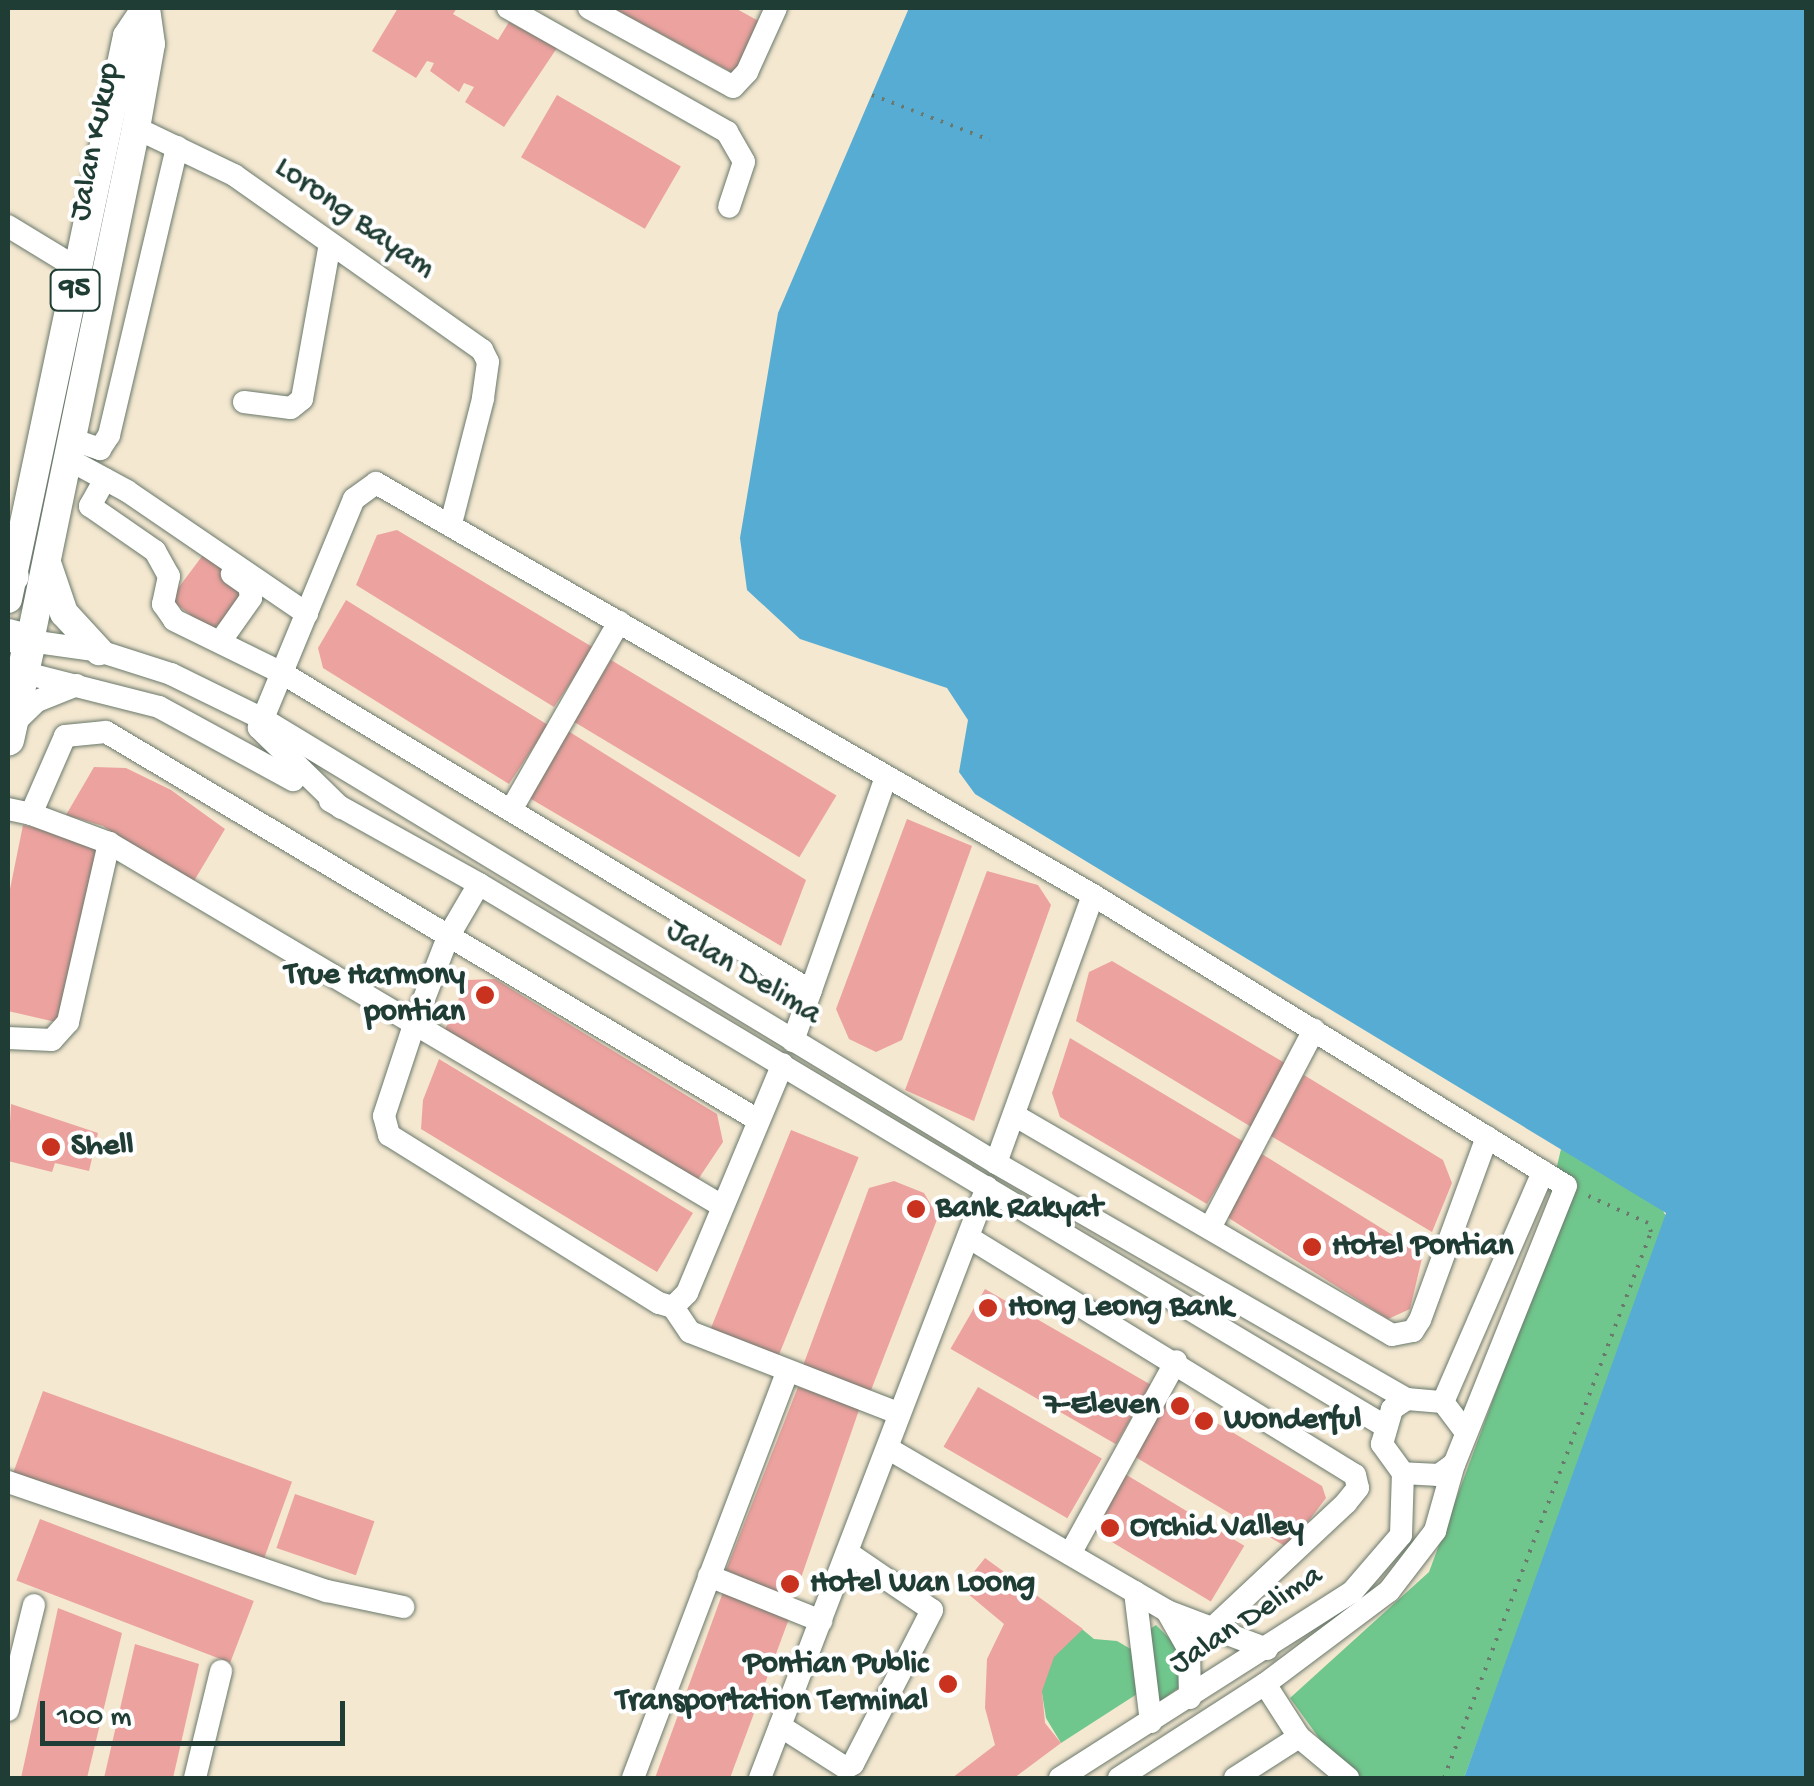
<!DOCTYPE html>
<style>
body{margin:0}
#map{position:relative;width:1814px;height:1786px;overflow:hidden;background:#f4e8d1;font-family:"Gochi Hand",sans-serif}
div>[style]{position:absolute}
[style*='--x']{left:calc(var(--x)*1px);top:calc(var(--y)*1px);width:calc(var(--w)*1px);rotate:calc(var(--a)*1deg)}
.green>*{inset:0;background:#70c78d}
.water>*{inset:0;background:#57acd3}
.building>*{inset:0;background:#eca29f;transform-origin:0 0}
.path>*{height:4px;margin-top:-2px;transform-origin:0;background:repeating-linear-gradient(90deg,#6a796b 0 2.5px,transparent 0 10.5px)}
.roads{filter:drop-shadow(0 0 2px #6a796b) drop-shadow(0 0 2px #6a796b)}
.minor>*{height:22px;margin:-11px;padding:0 11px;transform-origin:11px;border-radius:11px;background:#fff}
.major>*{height:28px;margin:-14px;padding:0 14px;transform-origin:14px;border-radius:14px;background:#fff}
.highway>*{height:32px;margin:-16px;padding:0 16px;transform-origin:16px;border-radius:16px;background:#fff}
.dots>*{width:28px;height:28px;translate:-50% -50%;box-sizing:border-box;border:5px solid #fff;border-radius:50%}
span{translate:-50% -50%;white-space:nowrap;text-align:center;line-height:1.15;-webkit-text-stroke:8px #fff;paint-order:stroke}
.shield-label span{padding:2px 8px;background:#fff;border:2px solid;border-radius:8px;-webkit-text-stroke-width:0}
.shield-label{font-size:30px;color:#1f3d34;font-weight:700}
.street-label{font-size:32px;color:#1f3d34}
.poi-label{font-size:32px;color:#1f3d34;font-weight:700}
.right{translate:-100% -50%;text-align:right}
.left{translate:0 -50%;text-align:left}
.frame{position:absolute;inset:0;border:10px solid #1f3d34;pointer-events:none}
.scale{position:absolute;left:40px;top:1701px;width:305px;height:45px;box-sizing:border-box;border:5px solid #1f3d34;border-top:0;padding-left:12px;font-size:30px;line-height:35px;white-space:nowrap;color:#1f3d34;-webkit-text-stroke:8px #fff;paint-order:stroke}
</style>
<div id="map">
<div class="green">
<i style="clip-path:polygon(1561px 1149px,1662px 1209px,1668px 1220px,1464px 1778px,1348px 1778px,1290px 1698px,1429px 1572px,1517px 1335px)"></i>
<i style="clip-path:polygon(1077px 1625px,1094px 1639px,1117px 1641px,1134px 1651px,1137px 1694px,1061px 1743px,1046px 1718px,1041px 1687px,1049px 1659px)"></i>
<i style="clip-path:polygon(1156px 1625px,1178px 1647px,1181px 1686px,1154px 1706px,1150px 1629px)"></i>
</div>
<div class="water">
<i style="clip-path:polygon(909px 8px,1806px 8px,1806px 1778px,1464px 1778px,1666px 1213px,975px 794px,959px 772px,968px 720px,947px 688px,800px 639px,747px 590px,740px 538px,778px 313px)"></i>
</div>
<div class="building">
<i style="clip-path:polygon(398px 8px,457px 8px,453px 14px,498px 40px,509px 22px,557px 48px,504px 127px,465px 102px,474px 87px,464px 83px,459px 92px,430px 71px,434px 63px,427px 61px,416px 78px,372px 51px)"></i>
<i style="clip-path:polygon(613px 8px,735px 8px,764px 24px,737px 75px)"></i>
<i style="left:557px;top:95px;width:143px;height:72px;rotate:30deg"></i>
<i style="clip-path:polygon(397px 530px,594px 648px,554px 707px,356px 585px,377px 535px)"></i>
<i style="clip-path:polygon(203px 555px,253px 592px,224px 630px,218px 624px,212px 632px,170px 599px)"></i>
<i style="clip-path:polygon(346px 600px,548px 725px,509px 784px,323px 668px,318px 648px)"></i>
<i style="left:611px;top:660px;width:263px;height:72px;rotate:31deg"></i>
<i style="clip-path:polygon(565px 729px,806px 880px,781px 946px,526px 796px)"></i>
<i style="clip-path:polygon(94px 767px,126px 768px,171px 790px,225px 829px,191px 886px,103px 826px,66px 815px)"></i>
<i style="clip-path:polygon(907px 819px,972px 846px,902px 1040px,876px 1052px,849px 1039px,836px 1009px)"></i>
<i style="clip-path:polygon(23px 825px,99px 841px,60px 1023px,8px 1011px,8px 899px)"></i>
<i style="clip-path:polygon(987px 871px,1038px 885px,1051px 905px,974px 1121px,905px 1090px)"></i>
<i style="clip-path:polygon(1112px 961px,1290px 1066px,1253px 1128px,1076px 1021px,1089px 972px)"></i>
<i style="clip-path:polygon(495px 979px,717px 1114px,723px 1142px,695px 1184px,444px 1032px,467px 980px)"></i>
<i style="clip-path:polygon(1070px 1038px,1244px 1142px,1207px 1204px,1060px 1117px,1052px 1093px)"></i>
<i style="clip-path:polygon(439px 1059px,693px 1213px,657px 1272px,421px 1129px,423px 1100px)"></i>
<i style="clip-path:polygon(1304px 1075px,1443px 1160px,1452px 1183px,1432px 1232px,1271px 1136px)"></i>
<i style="clip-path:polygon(11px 1104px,98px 1133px,89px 1171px,55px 1163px,52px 1172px,8px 1161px)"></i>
<i style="left:791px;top:1130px;width:73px;height:222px;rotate:22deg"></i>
<i style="clip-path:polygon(1262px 1154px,1423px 1254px,1410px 1309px,1388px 1319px,1224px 1215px)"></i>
<i style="clip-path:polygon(894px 1181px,924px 1193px,938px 1217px,868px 1398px,801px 1371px,869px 1188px)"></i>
<i style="left:985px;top:1289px;width:191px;height:69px;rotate:30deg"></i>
<i style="clip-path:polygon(798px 1387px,860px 1407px,793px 1601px,726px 1570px)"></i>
<i style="left:978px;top:1387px;width:143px;height:69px;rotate:30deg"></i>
<i style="left:43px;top:1391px;width:265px;height:90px;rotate:20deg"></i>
<i style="clip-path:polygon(1167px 1393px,1322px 1486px,1326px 1498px,1288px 1548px,1132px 1455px)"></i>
<i style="left:1120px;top:1471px;width:145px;height:65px;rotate:31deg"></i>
<i style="left:295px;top:1494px;width:84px;height:57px;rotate:19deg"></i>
<i style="left:40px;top:1519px;width:229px;height:66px;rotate:21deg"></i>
<i style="clip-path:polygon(985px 1558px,1083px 1629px,1054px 1657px,1042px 1691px,1045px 1723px,1061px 1743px,1014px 1778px,952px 1778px,995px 1745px,985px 1708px,987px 1659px,1004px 1624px,961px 1588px)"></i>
<i style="clip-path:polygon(723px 1592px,790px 1616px,730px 1778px,655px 1778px)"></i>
<i style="clip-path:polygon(58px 1608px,122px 1633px,87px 1778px,21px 1778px)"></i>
<i style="clip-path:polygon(135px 1644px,199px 1664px,173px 1778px,104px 1778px)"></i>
</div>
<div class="path">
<i style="--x:872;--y:95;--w:126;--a:20.9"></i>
<i style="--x:1444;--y:1778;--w:584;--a:-69.24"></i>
<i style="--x:1651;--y:1232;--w:9;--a:-108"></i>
<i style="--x:1648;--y:1223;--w:70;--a:-155.6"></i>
</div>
<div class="roads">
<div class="minor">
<i style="--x:508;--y:8;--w:252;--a:29.5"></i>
<i style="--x:727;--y:132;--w:34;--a:60"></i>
<i style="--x:744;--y:162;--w:47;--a:108.4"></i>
<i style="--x:589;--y:8;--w:164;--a:28.7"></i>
<i style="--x:733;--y:87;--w:21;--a:-47"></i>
<i style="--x:747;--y:72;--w:70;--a:-65.6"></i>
<i style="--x:136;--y:128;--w:109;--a:25.6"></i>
<i style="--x:234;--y:175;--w:304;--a:35.2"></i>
<i style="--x:482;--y:350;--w:13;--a:63"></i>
<i style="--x:488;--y:362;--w:37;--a:98"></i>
<i style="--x:483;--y:399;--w:129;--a:104.4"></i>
<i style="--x:8;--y:226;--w:84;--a:31.4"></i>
<i style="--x:244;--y:402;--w:47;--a:7.3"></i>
<i style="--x:291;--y:408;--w:14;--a:-39"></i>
<i style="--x:302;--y:399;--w:158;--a:-79.8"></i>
<i style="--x:71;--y:439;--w:31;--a:19"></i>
<i style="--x:100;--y:449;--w:17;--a:-57"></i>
<i style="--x:109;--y:435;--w:296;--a:-76.7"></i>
<i style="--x:66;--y:458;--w:69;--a:28.4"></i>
<i style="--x:127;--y:491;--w:218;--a:34.3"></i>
<i style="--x:105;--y:479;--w:31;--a:119"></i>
<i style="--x:90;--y:506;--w:79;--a:34.7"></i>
<i style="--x:155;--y:551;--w:29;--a:61"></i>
<i style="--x:169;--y:576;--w:29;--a:102"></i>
<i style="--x:163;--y:604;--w:19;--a:55"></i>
<i style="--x:174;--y:620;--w:120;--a:26.1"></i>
<i style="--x:282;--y:673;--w:617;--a:31.01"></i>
<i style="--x:30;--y:641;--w:70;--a:8.2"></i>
<i style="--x:99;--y:651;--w:76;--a:17.7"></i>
<i style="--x:171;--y:674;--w:102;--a:26.1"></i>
<i style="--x:263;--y:719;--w:857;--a:31.2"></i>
<i style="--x:996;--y:1163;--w:474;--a:29.9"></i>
<i style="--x:220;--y:642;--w:54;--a:-54.8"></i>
<i style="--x:251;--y:598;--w:12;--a:-99"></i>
<i style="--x:249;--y:586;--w:21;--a:-145"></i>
<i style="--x:25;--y:673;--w:138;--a:14.2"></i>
<i style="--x:159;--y:707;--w:153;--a:28.6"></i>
<i style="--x:12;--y:725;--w:35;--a:-44"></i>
<i style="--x:37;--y:701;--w:43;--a:-21.8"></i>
<i style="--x:330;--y:801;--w:171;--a:29.1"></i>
<i style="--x:479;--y:884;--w:1054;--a:30.9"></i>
<i style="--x:341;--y:808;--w:115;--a:-135.7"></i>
<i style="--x:259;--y:728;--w:248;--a:-67.5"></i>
<i style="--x:354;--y:499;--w:27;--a:-36"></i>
<i style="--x:376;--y:483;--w:827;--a:29.88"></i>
<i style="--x:1093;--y:895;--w:555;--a:31.6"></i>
<i style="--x:1566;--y:1186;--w:300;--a:111.9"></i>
<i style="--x:1454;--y:1464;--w:19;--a:144"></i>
<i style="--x:1439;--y:1475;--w:36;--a:-177"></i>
<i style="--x:1403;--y:1473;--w:36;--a:-126"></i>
<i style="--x:1382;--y:1444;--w:36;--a:-74"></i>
<i style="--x:1392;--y:1409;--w:18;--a:-34"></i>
<i style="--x:1407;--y:1399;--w:36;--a:5"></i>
<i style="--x:1443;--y:1402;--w:34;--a:53"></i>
<i style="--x:8;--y:809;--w:24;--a:12"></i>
<i style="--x:31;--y:814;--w:85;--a:-66.4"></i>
<i style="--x:65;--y:736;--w:41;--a:-5.6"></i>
<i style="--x:106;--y:732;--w:759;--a:30.76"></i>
<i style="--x:511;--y:810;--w:217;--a:-60.1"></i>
<i style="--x:31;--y:814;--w:83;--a:20.4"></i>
<i style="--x:109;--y:843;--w:712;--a:30.63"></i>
<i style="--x:479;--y:884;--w:61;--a:120.3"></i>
<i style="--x:448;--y:937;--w:91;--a:111.2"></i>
<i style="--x:415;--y:1022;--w:99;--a:108.3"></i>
<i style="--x:384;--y:1116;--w:20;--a:75"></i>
<i style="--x:389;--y:1135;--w:318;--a:31.9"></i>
<i style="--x:659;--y:1303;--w:15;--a:16"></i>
<i style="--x:673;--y:1307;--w:20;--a:-45"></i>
<i style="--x:687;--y:1293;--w:248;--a:-67.3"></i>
<i style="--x:8;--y:1038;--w:44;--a:2.6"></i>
<i style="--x:52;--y:1040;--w:24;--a:-48"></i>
<i style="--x:68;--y:1022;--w:184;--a:-77.1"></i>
<i style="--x:793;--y:1041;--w:277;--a:-70.6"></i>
<i style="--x:1014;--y:1115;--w:437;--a:30.2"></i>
<i style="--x:1392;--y:1335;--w:21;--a:-11"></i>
<i style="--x:1413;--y:1331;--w:13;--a:-58"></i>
<i style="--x:1420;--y:1320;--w:195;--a:-69.9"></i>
<i style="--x:996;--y:1163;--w:285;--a:-70.1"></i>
<i style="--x:1210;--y:1228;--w:224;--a:-62.3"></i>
<i style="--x:968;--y:1237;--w:454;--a:31.6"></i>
<i style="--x:1355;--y:1475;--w:13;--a:77"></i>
<i style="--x:1358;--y:1488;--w:19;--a:129"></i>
<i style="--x:1346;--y:1503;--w:215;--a:136.9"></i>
<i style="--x:673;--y:1307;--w:30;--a:56"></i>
<i style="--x:690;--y:1332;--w:225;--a:21.3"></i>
<i style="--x:1443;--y:1402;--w:251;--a:-66.5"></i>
<i style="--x:889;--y:1449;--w:322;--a:30.2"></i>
<i style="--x:1167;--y:1611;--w:107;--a:20.8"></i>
<i style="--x:8;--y:1482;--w:337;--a:18.9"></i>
<i style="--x:327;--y:1591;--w:78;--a:11.9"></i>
<i style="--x:1070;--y:1554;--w:220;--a:-61.2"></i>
<i style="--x:709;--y:1576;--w:121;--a:21.9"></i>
<i style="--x:1135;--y:1592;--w:131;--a:83"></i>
<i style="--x:1167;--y:1611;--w:45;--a:60.6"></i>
<i style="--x:1189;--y:1650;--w:48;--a:88.8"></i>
<i style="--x:1265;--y:1684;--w:63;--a:57.3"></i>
<i style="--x:1299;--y:1737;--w:64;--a:39.9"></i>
<i style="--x:8;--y:1710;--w:108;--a:-76.1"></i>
<i style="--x:780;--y:1726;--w:78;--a:32.5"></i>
<i style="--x:846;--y:1768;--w:8;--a:-30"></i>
<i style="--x:853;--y:1764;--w:173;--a:-62.8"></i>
<i style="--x:932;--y:1610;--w:102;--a:-145.8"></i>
<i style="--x:195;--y:1778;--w:110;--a:-76.3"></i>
<i style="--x:633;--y:1778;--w:433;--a:-69.2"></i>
<i style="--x:760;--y:1778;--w:633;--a:-68.99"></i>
<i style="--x:1060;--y:1778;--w:346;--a:-32.5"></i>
<i style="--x:1352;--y:1592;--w:75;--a:-49.3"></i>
<i style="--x:1401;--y:1535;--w:62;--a:-88.2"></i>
<i style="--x:1119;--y:1778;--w:174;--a:-32.8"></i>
<i style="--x:1265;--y:1684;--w:155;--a:-36.9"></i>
<i style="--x:1389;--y:1591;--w:76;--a:-52.5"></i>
<i style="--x:1435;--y:1531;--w:70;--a:-74.2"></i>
<i style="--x:1235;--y:1778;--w:76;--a:-32.6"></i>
</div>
<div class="major">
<i style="--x:47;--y:563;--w:53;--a:71.2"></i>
<i style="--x:64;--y:613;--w:52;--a:47.4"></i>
<i style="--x:8;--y:599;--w:575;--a:-78.07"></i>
<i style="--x:127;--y:36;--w:34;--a:-56"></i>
<i style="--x:30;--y:641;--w:524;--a:-78.33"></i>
<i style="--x:136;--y:128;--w:85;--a:-79.9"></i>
<i style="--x:151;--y:44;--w:36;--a:-98"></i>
</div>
<div class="highway">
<i style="--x:8;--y:580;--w:6;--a:-39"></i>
<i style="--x:8;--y:635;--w:23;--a:15"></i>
<i style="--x:30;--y:641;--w:101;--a:102.5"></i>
</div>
</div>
<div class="dots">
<i style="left:485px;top:995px;background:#c8321e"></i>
<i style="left:51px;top:1147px;background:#c8321e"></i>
<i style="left:916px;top:1209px;background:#c8321e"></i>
<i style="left:1312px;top:1247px;background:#c8321e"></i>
<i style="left:988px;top:1308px;background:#c8321e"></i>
<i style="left:1180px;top:1406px;background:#c8321e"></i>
<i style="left:1204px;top:1421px;background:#c8321e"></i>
<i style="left:1110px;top:1528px;background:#c8321e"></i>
<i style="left:790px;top:1584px;background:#c8321e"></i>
<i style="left:948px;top:1684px;background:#c8321e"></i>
</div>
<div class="shield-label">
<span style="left:75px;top:290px">95</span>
</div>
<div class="street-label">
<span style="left:96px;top:142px;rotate:-79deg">Jalan Kukup</span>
<span style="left:354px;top:219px;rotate:35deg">Lorong Bayam</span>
<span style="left:743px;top:973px;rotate:31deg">Jalan Delima</span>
<span style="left:1247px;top:1621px;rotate:-33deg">Jalan Delima</span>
</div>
<div class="poi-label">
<span class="right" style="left:465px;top:995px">True Harmony<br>pontian</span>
<span class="left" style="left:71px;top:1147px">Shell</span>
<span class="left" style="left:936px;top:1209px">Bank Rakyat</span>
<span class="left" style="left:1332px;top:1247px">Hotel Pontian</span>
<span class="left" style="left:1008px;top:1308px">Hong Leong Bank</span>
<span class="right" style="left:1160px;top:1406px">7-Eleven</span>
<span class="left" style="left:1224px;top:1421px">Wonderful</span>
<span class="left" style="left:1130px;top:1528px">Orchid Valley</span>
<span class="left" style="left:810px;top:1584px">Hotel Wan Loong</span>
<span class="right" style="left:928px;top:1684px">Pontian Public<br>Transportation Terminal</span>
</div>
<div class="frame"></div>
<div class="scale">100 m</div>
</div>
